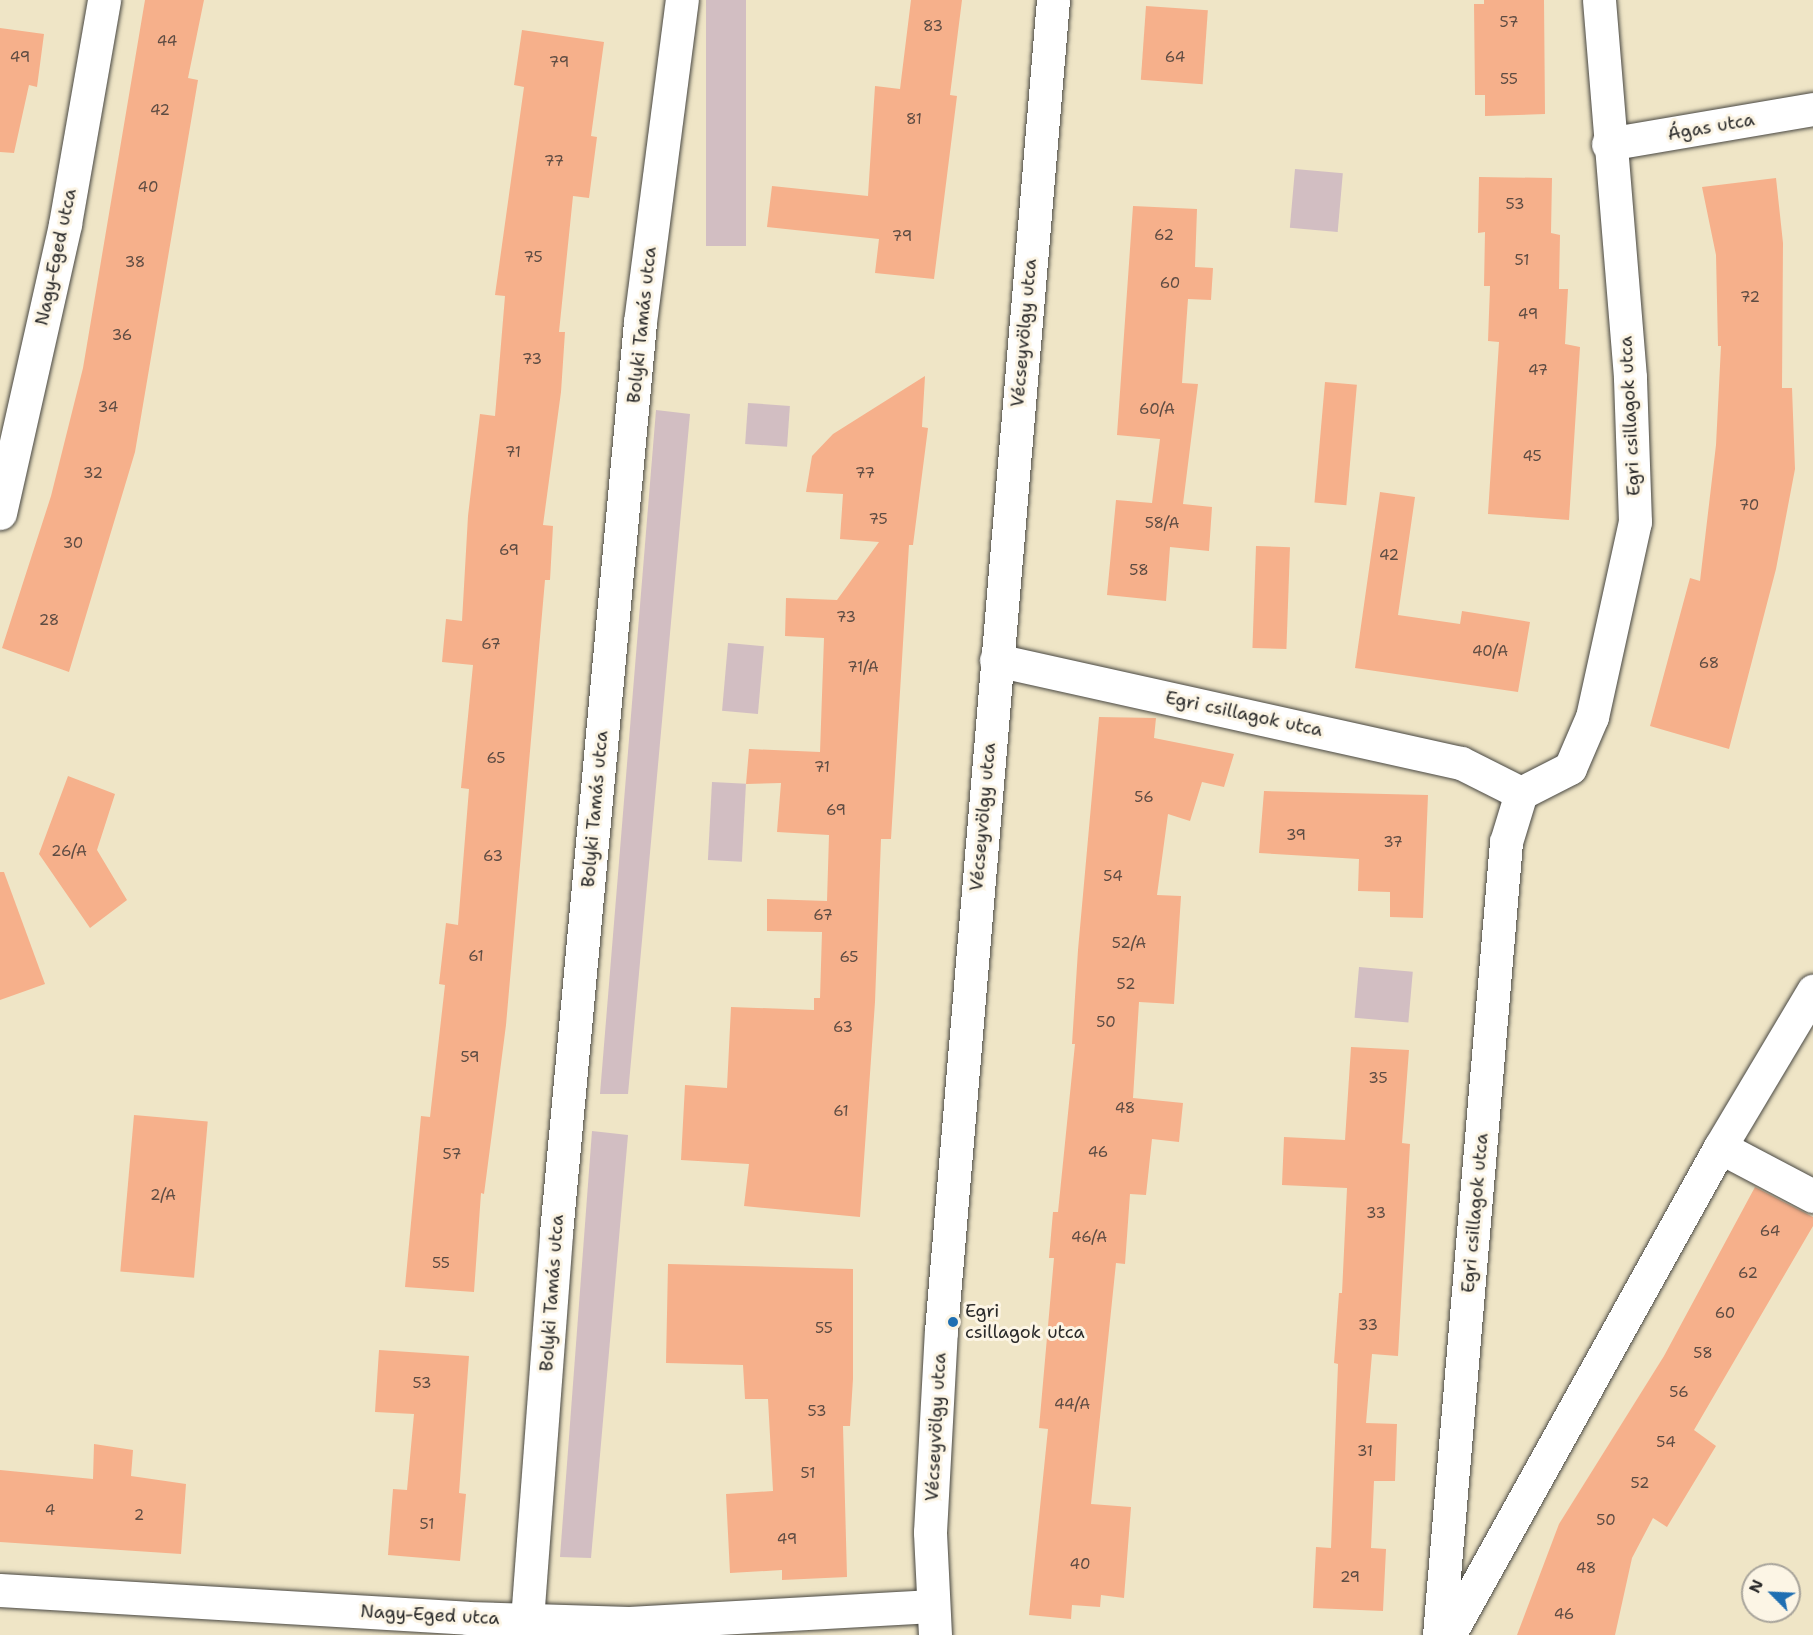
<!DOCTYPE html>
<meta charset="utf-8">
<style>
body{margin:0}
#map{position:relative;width:1813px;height:1635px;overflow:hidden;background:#efe5c6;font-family:"Shantell Sans",sans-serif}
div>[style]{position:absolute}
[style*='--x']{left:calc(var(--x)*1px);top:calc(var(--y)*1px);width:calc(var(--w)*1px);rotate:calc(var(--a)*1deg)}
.industrial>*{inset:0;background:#d2bec2;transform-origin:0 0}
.building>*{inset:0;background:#f6b08b;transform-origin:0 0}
.roads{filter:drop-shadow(0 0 2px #484742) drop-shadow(0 0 2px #484742)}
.street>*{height:33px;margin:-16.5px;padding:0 16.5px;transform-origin:16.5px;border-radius:16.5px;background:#fff}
.secondary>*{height:33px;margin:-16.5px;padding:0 16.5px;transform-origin:16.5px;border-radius:16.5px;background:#fff}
.dots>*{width:16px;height:16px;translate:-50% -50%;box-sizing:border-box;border:3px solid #fcf5e5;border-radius:50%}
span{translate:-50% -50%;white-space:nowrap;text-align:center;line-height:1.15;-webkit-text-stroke:6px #fcf5e5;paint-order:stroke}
.number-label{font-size:15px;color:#5e4c43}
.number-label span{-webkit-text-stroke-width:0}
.street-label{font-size:18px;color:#2b2b2b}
.poi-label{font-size:18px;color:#2b2b2b}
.left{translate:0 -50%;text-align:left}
.north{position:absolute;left:1741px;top:1563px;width:60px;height:60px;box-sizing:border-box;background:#fcf5e5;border:2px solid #a8a49b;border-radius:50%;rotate:294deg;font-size:16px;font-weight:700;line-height:24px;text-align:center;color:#2b2b2b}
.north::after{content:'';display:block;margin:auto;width:21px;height:27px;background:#1f6fb2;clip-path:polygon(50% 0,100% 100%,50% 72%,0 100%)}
</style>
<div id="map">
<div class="industrial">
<i style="left:706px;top:0;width:40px;height:246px"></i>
<i style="left:1295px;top:169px;width:48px;height:59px;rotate:5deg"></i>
<i style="left:748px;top:403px;width:42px;height:41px;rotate:4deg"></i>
<i style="clip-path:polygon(656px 410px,690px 414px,628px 1094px,600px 1094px)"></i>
<i style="left:728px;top:643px;width:36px;height:68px;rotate:5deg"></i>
<i style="left:712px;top:782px;width:34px;height:78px;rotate:3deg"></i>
<i style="left:1359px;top:967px;width:54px;height:51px;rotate:5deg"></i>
<i style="clip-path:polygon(592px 1131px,628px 1135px,591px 1558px,560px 1557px)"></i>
</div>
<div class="building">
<i style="clip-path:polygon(145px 0,204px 0,188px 78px,198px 80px,135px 452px,69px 672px,2px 648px,51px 496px,83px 368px)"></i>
<i style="clip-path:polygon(911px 0,962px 0,950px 95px,957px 96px,934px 279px,875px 273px,879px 239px,767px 227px,772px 186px,868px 196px,875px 86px,900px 89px)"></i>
<i style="clip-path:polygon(1484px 0,1544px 0,1545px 114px,1485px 116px,1485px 95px,1475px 95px,1474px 4px,1484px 4px)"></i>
<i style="left:1146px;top:6px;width:62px;height:74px;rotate:4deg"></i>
<i style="clip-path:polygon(0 28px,44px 34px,37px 87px,29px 85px,14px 153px,0 152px)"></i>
<i style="clip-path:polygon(522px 30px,604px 42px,591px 136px,597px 137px,589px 198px,573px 196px,559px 332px,565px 332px,561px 392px,543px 525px,553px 526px,550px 580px,545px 580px,506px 1025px,484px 1194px,481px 1193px,474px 1292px,405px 1287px,421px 1116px,430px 1117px,445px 985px,439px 984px,446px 923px,458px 925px,469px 789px,461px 788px,473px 665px,442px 662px,446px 619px,462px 621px,468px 516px,480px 414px,495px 416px,505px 296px,495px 295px,524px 87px,514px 85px)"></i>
<i style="clip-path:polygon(1479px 177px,1552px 178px,1551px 233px,1560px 235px,1559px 289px,1568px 289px,1565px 344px,1580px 347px,1569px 520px,1488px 514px,1499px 342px,1488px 341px,1490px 286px,1484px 286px,1485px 232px,1478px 233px)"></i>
<i style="clip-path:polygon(1776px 178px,1783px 243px,1782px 388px,1792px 388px,1795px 469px,1776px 569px,1729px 749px,1650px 726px,1690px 578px,1700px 581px,1716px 445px,1721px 346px,1718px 346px,1716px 255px,1702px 187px)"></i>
<i style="clip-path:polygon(1133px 206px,1197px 209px,1195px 267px,1213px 268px,1211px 300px,1188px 299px,1182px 383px,1198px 384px,1183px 504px,1212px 507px,1209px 551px,1170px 547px,1166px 601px,1107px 595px,1116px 500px,1152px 503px,1160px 439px,1117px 435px)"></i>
<i style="clip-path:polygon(925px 376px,922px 427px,928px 428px,913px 545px,909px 545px,891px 839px,881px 839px,875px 1002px,860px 1217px,744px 1206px,749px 1164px,681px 1160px,685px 1085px,727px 1088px,731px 1007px,814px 1010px,814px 998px,820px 998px,822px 932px,767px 931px,767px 899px,827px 901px,829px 835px,777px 832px,781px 783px,746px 784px,749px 749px,820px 752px,824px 638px,785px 636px,786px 598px,837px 600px,879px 542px,840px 539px,843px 494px,806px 492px,812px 456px,833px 434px)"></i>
<i style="left:1325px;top:382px;width:32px;height:121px;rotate:5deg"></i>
<i style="clip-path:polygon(1380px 492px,1415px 497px,1398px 615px,1460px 624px,1462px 611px,1530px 622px,1518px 692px,1355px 668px)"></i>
<i style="left:1256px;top:546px;width:34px;height:102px;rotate:2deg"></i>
<i style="clip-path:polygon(1099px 717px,1156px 718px,1154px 738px,1234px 754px,1224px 787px,1202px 782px,1190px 821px,1168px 814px,1157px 895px,1181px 896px,1174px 1004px,1139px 1002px,1133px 1098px,1183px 1103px,1179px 1142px,1152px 1139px,1146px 1195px,1130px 1194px,1125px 1264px,1116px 1263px,1091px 1504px,1131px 1507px,1124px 1598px,1101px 1595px,1100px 1607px,1072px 1605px,1071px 1619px,1029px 1615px,1048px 1429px,1039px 1428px,1054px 1258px,1049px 1258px,1053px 1212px,1058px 1212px,1075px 1044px,1072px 1044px,1078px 950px)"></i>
<i style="clip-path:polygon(68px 776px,115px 794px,97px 850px,127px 900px,90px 928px,39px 854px)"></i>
<i style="clip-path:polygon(1264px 791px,1428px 795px,1423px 918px,1390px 917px,1390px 892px,1358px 891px,1359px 859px,1259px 853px)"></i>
<i style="clip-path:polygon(0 872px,4px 872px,45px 984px,0 1000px)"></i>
<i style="clip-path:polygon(1351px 1047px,1409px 1050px,1402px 1143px,1410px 1144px,1398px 1356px,1372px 1354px,1366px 1423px,1397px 1424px,1395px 1481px,1374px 1481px,1371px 1548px,1386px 1549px,1383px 1611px,1313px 1608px,1316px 1547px,1331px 1548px,1338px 1364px,1334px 1363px,1339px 1293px,1342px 1293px,1347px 1188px,1282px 1185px,1284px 1137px,1345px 1140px)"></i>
<i style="left:134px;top:1115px;width:74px;height:157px;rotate:5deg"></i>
<i style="clip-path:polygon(1755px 1187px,1813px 1217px,1813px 1226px,1694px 1430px,1716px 1446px,1667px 1527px,1653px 1518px,1632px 1558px,1615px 1635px,1517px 1635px,1559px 1524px,1664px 1356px)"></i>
<i style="clip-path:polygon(668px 1264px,853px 1269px,853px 1379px,850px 1426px,843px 1426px,847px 1577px,782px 1580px,782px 1570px,730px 1573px,726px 1494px,773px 1491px,768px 1399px,745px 1399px,743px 1365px,666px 1363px)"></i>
<i style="clip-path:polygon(379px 1350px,469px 1356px,459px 1493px,466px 1494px,460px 1561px,388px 1555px,393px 1489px,407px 1490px,414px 1414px,375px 1412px)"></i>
<i style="clip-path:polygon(94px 1444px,133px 1450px,131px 1476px,186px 1484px,181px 1554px,0 1542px,0 1470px,93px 1479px)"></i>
</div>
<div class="roads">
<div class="street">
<i style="--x:1608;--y:144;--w:208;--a:-9.7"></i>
<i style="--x:0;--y:513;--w:296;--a:-77.3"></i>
<i style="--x:65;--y:224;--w:227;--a:-80.1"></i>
<i style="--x:996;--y:660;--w:476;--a:12.5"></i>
<i style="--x:1461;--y:763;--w:67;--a:26.6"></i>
<i style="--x:1720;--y:1147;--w:105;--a:27.8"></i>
<i style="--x:0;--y:1590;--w:468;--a:3.4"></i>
<i style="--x:467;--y:1618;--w:162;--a:1.8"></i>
<i style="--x:629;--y:1623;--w:304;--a:-3.2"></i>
<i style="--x:527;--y:1620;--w:388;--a:-85.7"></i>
<i style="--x:556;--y:1233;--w:915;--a:-84.73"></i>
<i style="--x:640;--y:322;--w:325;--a:-82.6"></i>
<i style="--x:1439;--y:1635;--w:796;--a:-85.17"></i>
<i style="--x:1506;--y:842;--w:51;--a:-73"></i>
<i style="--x:1521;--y:793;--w:55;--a:-27"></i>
<i style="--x:1570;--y:768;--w:56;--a:-66.7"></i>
<i style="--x:1592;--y:717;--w:200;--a:-77.6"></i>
<i style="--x:1635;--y:522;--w:145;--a:-92"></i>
<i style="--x:1630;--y:377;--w:378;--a:-94.7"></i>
<i style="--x:1449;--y:1635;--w:558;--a:-60.96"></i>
<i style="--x:1720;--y:1147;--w:182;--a:-59.2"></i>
</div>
<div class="secondary">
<i style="--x:935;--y:1635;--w:103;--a:-92.8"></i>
<i style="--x:930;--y:1532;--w:201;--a:-86.9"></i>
<i style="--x:941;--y:1331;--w:1336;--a:-85.19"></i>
</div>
</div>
<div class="dots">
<i style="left:953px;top:1322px;background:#1f6fb2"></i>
</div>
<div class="number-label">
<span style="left:1509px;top:23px">57</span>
<span style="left:933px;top:27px">83</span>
<span style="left:167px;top:42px">44</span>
<span style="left:20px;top:58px">49</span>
<span style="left:1175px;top:58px">64</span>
<span style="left:559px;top:63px">79</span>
<span style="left:1509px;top:80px">55</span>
<span style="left:160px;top:111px">42</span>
<span style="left:914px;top:120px">81</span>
<span style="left:554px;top:162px">77</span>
<span style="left:148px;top:188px">40</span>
<span style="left:1515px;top:205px">53</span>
<span style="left:1164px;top:236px">62</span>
<span style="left:902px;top:237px">79</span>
<span style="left:533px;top:258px">75</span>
<span style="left:1522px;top:261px">51</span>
<span style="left:135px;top:263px">38</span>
<span style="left:1170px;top:284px">60</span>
<span style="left:1750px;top:298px">72</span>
<span style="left:1528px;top:315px">49</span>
<span style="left:122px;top:336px">36</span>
<span style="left:532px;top:360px">73</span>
<span style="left:1538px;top:371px">47</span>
<span style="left:108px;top:408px">34</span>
<span style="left:1157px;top:410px">60/A</span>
<span style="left:513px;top:453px">71</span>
<span style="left:1532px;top:457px">45</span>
<span style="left:93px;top:474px">32</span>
<span style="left:865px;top:474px">77</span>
<span style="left:1749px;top:506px">70</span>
<span style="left:878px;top:520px">75</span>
<span style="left:1162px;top:524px">58/A</span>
<span style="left:73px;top:544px">30</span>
<span style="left:509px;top:551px">69</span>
<span style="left:1389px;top:556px">42</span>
<span style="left:1139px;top:571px">58</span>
<span style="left:846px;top:618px">73</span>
<span style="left:49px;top:621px">28</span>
<span style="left:491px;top:645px">67</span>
<span style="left:1490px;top:652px">40/A</span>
<span style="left:1709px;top:664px">68</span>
<span style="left:863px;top:668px">71/A</span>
<span style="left:496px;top:759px">65</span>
<span style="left:822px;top:768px">71</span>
<span style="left:1144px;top:798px">56</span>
<span style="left:836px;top:811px">69</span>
<span style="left:1296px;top:836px">39</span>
<span style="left:1393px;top:843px">37</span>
<span style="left:69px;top:852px">26/A</span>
<span style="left:493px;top:857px">63</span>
<span style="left:1113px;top:877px">54</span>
<span style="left:823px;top:916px">67</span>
<span style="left:1129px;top:944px">52/A</span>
<span style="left:476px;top:957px">61</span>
<span style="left:849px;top:958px">65</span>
<span style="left:1126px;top:985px">52</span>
<span style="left:1106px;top:1023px">50</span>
<span style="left:843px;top:1028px">63</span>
<span style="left:470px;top:1058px">59</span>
<span style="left:1378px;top:1079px">35</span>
<span style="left:1125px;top:1109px">48</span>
<span style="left:841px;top:1112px">61</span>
<span style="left:1098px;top:1153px">46</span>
<span style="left:452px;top:1155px">57</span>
<span style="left:163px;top:1196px">2/A</span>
<span style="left:1376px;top:1214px">33</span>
<span style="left:1770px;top:1232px">64</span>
<span style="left:1089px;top:1238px">46/A</span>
<span style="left:441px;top:1264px">55</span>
<span style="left:1748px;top:1274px">62</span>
<span style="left:1725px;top:1314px">60</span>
<span style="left:1368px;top:1326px">33</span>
<span style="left:824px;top:1329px">55</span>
<span style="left:1703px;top:1354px">58</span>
<span style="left:422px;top:1384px">53</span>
<span style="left:1679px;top:1393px">56</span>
<span style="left:1072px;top:1405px">44/A</span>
<span style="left:817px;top:1412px">53</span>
<span style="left:1666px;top:1443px">54</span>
<span style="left:1365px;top:1452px">31</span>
<span style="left:808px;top:1474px">51</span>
<span style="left:1640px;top:1484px">52</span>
<span style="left:50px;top:1511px">4</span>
<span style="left:139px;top:1516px">2</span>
<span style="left:1606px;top:1521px">50</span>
<span style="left:427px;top:1525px">51</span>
<span style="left:787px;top:1540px">49</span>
<span style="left:1080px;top:1565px">40</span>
<span style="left:1586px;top:1569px">48</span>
<span style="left:1350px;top:1578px">29</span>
<span style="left:1564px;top:1615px">46</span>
</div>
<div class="street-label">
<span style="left:1711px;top:127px;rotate:-10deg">Ágas utca</span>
<span style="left:56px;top:257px;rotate:-78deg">Nagy-Eged utca</span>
<span style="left:642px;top:325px;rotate:-84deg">Bolyki Tamás utca</span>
<span style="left:1024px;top:333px;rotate:-85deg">Vécseyvölgy utca</span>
<span style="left:1630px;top:416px;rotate:-93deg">Egri csillagok utca</span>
<span style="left:1244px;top:714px;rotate:12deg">Egri csillagok utca</span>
<span style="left:595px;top:809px;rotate:-85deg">Bolyki Tamás utca</span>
<span style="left:983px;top:817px;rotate:-85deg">Vécseyvölgy utca</span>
<span style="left:1475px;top:1213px;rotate:-85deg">Egri csillagok utca</span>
<span style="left:552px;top:1293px;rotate:-86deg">Bolyki Tamás utca</span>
<span style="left:936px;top:1427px;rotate:-87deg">Vécseyvölgy utca</span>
<span style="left:430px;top:1615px;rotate:3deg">Nagy-Eged utca</span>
</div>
<div class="poi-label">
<span class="left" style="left:965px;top:1322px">Egri<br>csillagok utca</span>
</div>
<div class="north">N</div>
</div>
